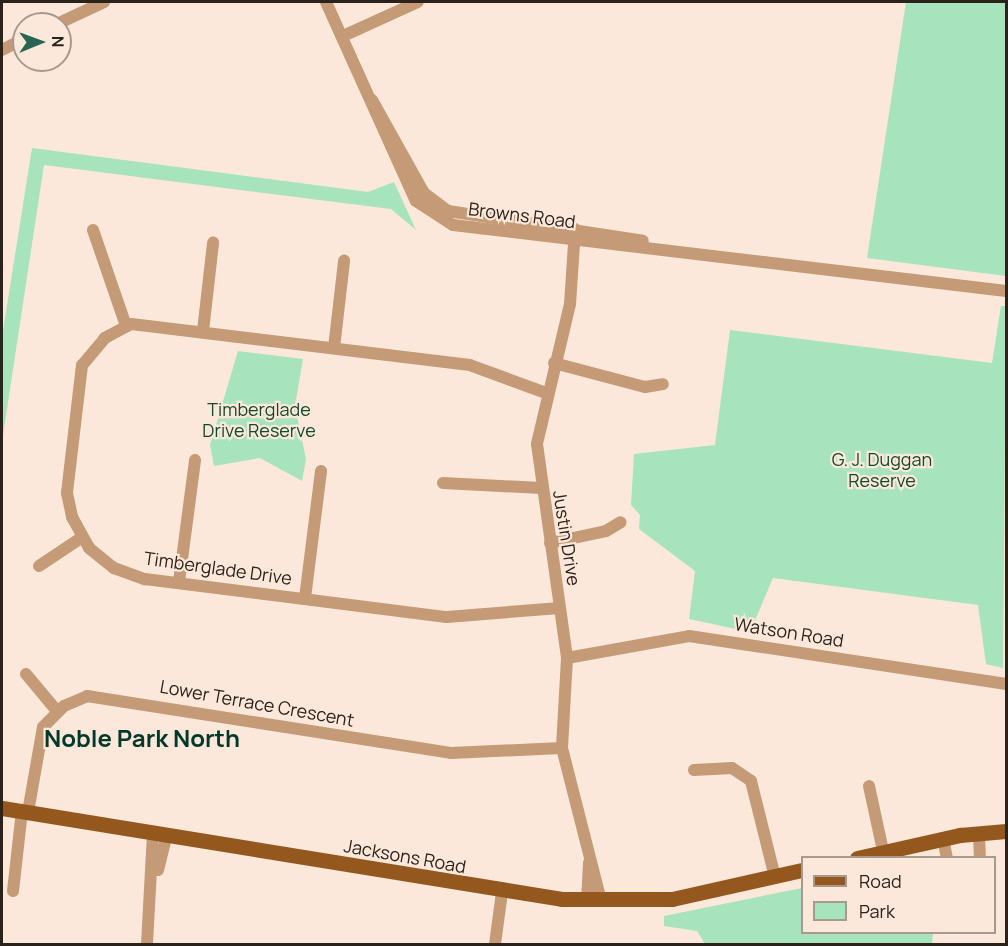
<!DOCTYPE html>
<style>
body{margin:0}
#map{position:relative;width:1008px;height:946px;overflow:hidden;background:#fce8da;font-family:Manrope,sans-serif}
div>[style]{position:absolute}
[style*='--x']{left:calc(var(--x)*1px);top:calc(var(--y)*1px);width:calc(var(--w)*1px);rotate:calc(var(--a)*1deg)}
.green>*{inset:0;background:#a7e3bc}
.minor>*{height:12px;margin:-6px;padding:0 6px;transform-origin:6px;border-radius:6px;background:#c59a77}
.major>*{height:15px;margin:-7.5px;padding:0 7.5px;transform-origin:7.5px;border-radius:7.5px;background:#94581e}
span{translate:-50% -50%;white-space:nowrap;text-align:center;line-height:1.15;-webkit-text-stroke:4.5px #fce8da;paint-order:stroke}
.street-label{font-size:18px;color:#2b221b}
.park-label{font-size:18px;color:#12492c}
.district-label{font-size:24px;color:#003829;font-weight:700}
.frame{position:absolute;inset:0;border:3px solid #2b221b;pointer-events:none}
.legend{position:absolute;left:801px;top:856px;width:195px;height:78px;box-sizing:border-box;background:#fce8da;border:2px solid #a8998e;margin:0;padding:8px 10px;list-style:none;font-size:18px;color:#2b221b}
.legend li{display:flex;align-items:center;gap:12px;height:30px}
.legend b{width:30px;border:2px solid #a8998e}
.north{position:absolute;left:12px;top:12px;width:60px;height:60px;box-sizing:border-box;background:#fce8da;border:2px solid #a8998e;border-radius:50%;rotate:89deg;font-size:16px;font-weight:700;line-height:24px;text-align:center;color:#2b221b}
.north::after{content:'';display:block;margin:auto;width:21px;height:27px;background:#286652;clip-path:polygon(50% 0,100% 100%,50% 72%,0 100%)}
</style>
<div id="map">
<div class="green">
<i style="clip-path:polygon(906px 2px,1006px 2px,1006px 276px,867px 258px)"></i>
<i style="clip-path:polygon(32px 148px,368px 192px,394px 182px,416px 230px,391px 209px,44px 165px,2px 442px,2px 337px)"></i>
<i style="clip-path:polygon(1001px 306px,1006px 306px,1003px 668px,986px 664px,978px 605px,773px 578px,750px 632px,689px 619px,695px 571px,639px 529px,640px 515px,631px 505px,634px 454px,715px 445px,730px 330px,992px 363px)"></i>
<i style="clip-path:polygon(238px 351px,303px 359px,295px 406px,306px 459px,302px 481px,260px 458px,214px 466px,210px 445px)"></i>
<i style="clip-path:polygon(802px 888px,802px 932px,933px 933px,932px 944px,705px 944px,697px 931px,664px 926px,664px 916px)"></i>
</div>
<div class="minor">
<i style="--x:326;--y:2;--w:218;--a:65.7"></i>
<i style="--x:416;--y:201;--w:44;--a:33"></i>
<i style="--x:453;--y:225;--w:557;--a:6.81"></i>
<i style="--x:57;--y:24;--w:52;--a:-25.1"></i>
<i style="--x:343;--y:36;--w:82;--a:-24.4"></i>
<i style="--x:2;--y:50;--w:25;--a:-27"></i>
<i style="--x:372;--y:100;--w:107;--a:60.8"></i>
<i style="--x:424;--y:193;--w:30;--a:37"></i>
<i style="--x:448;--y:211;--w:197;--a:8.7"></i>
<i style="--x:575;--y:229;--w:75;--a:93.8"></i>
<i style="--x:570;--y:304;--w:144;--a:103.3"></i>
<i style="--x:537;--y:444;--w:216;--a:82"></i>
<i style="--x:567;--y:658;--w:90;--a:93.2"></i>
<i style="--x:562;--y:748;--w:158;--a:75.7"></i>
<i style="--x:93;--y:230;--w:102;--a:71"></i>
<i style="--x:203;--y:331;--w:89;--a:-83.5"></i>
<i style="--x:334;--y:348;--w:88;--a:-83.4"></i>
<i style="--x:554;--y:363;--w:94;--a:14.8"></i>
<i style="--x:645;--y:387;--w:18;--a:-9"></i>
<i style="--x:546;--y:393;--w:81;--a:-159.8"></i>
<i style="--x:470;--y:365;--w:341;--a:-173.1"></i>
<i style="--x:131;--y:324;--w:30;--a:152"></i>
<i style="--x:105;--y:338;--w:35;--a:130"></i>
<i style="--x:82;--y:365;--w:129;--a:96.7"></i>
<i style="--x:67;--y:493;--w:25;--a:78"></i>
<i style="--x:72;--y:517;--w:35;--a:61"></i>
<i style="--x:89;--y:548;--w:32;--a:39"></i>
<i style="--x:114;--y:568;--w:33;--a:20"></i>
<i style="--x:145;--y:579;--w:304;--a:7.2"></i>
<i style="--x:447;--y:617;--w:113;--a:-4.6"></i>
<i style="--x:443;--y:483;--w:98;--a:2.9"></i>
<i style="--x:550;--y:543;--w:57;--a:-12.1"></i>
<i style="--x:606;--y:531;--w:17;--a:-31"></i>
<i style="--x:39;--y:566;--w:50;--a:-33.7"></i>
<i style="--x:179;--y:582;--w:123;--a:-82.5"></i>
<i style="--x:305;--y:598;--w:128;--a:-82.8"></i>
<i style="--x:567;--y:658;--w:124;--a:-10.2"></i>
<i style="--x:689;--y:636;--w:321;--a:8.6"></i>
<i style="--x:26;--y:674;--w:48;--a:50"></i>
<i style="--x:694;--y:770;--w:38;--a:-3"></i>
<i style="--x:732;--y:768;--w:23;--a:34"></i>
<i style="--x:751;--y:781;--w:99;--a:76"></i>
<i style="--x:869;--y:786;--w:66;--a:77.8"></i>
<i style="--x:28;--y:812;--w:86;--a:-80"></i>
<i style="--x:43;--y:727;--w:30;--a:-45"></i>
<i style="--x:64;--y:706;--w:25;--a:-23"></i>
<i style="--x:87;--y:696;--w:368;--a:8.9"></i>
<i style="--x:451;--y:753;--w:111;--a:-2.6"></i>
<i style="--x:979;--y:833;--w:25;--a:88"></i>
<i style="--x:943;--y:838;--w:20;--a:79"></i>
<i style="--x:158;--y:870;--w:36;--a:-76"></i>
<i style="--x:13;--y:891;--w:81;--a:-83.6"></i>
<i style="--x:587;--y:901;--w:38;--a:-87"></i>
<i style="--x:147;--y:944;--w:111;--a:-86.9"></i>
<i style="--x:495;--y:944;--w:52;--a:-82.3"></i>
</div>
<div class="major">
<i style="--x:2;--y:808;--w:567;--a:9.23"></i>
<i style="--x:562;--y:899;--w:110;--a:0"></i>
<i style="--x:672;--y:899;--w:133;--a:-12.6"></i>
<i style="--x:857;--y:858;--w:106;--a:-12.6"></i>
<i style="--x:960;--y:835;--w:46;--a:-5"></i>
</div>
<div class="street-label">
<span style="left:522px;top:215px;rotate:7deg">Browns Road</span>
<span style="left:567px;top:538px;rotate:81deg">Justin Drive</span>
<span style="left:218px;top:568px;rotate:8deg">Timberglade Drive</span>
<span style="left:789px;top:632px;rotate:9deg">Watson Road</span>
<span style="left:257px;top:703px;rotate:10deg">Lower Terrace Crescent</span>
<span style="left:405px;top:856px;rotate:10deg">Jacksons Road</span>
</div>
<div class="park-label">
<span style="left:259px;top:420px">Timberglade<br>Drive Reserve</span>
<span style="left:882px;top:470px">G. J. Duggan<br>Reserve</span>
</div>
<div class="district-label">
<span style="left:142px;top:738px">Noble Park North</span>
</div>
<div class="frame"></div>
<ul class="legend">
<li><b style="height:8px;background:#94581e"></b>Road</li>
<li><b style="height:16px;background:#a7e3bc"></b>Park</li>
</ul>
<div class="north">N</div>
</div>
